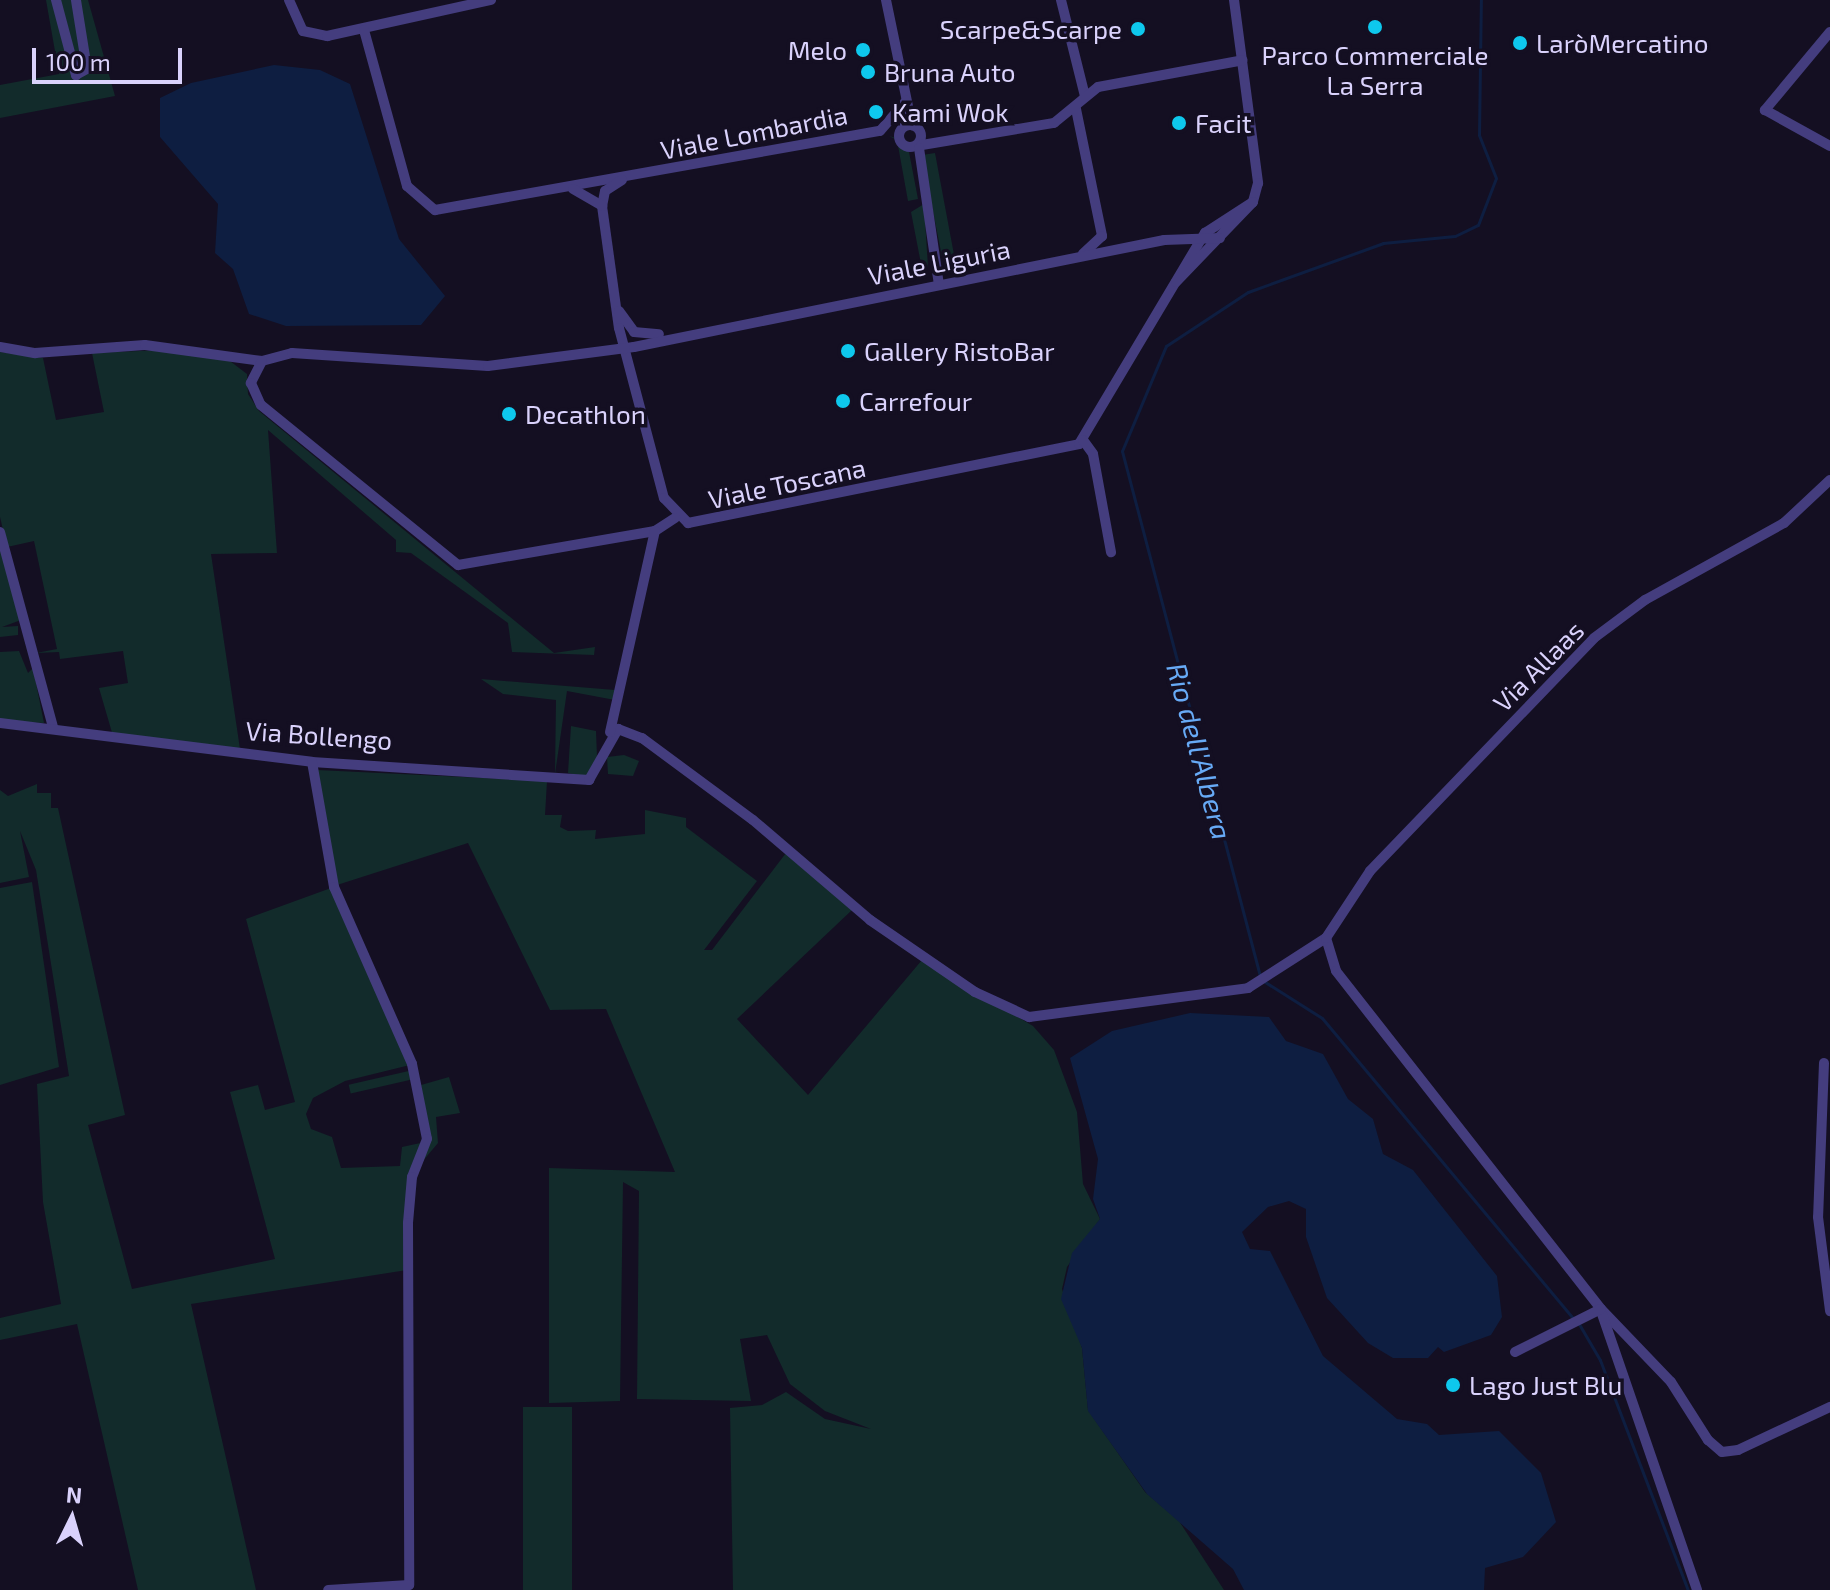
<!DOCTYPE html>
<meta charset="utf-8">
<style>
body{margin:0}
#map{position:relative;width:1830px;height:1590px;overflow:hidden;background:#140f22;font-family:"Exo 2",sans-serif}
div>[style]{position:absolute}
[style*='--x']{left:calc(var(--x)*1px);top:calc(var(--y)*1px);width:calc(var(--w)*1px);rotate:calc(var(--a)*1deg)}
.green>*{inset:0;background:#122b2b;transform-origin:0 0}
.water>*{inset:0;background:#0e1e41}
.stream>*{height:3px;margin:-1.5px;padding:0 1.5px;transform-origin:1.5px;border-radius:1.5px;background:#0e1e41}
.minor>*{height:10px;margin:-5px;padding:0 5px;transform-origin:5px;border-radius:5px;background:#443d7e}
.minor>.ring{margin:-5px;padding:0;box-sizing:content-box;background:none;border:10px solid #443d7e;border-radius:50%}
.dots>*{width:22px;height:22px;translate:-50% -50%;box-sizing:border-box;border:4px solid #140f22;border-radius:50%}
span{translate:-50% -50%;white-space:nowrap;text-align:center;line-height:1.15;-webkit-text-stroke:7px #140f22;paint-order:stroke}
.poi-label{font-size:26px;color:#dad2fc}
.right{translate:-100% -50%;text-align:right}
.left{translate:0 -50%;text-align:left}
.street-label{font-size:26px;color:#dad2fc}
.water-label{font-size:28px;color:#67aaf6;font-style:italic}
.north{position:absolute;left:32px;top:1478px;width:80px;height:80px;-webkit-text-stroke:6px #140f22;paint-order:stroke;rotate:5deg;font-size:22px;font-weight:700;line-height:32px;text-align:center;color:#dad2fc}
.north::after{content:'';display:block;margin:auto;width:28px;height:36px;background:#dad2fc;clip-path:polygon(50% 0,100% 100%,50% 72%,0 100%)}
.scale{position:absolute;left:32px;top:48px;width:150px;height:36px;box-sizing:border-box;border:4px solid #dad2fc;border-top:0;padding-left:10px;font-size:24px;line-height:28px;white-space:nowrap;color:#dad2fc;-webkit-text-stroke:6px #140f22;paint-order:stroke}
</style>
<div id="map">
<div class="green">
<i style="clip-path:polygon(46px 0,88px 0,115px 96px,0 118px,0 85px,59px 74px)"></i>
<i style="clip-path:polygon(889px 136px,896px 138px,909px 152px,918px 199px,908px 201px,897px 140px)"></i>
<i style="clip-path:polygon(935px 153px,955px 260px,963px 269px,942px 257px,922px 155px)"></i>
<i style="clip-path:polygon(924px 204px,928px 267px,917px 279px,922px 269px,911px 212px)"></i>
<i style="clip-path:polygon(164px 350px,226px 358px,247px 374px,248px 394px,259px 411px,554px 653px,595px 647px,594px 655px,512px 652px,508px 623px,411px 553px,396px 552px,396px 540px,268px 430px,277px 553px,211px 554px,240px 749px,113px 736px,99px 688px,128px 683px,123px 651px,60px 659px,59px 652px,36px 653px,57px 649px,34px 541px,7px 547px,0 517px,0 352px,43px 358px,56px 420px,104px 412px,92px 353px)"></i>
<i style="clip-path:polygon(0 546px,21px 620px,2px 627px,18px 626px,18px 635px,0 637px)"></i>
<i style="clip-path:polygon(19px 651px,28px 673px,33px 668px,44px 723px,0 721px,0 652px)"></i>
<i style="clip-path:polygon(481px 679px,615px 690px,615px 700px,567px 691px,555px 774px,556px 700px,503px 694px)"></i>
<i style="clip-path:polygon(571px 726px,596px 731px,597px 757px,587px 777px,568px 773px)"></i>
<i style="clip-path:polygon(624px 755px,639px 761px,633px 776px,608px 774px,607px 757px)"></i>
<i style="clip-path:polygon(317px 770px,547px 781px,545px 815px,562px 815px,560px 827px,568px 831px,596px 830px,595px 839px,645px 834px,645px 810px,686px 818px,686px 827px,757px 881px,704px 950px,712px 950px,786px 853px,852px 910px,737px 1019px,808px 1095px,922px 960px,1033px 1026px,1054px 1050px,1077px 1112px,1083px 1184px,1100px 1219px,1067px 1267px,1062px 1289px,1082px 1348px,1088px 1410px,1145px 1492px,1179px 1521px,1224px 1590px,733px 1590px,730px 1408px,762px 1405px,786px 1392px,825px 1419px,871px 1429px,825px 1411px,790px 1384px,767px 1335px,740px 1339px,751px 1401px,637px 1399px,639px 1191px,623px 1182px,620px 1401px,549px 1403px,549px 1168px,675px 1172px,606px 1009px,550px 1010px,468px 843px,337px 885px)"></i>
<i style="clip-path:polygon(37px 784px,37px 793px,51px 793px,51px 808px,58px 808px,125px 1115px,88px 1125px,132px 1289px,275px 1259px,230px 1092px,258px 1085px,265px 1110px,295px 1102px,246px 919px,331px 888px,410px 1065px,345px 1081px,313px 1098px,306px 1114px,311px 1129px,332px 1137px,341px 1168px,400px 1166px,402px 1147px,425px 1142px,410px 1171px,407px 1270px,191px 1304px,256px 1590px,138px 1590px,77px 1324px,0 1340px,0 1318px,61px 1304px,43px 1202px,37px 1084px,69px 1076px,36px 870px,20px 831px,29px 877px,0 883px,0 790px,8px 796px)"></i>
<i style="clip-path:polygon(32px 882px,59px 1067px,0 1085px,0 888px)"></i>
<i style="left:413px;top:1070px;width:9px;height:66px;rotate:77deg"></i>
<i style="clip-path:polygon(449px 1077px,460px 1113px,436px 1117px,438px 1143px,422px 1162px,430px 1142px,421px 1085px)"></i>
<i style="left:523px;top:1407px;width:49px;height:183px"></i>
</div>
<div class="water">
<i style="clip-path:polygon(274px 65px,320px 70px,350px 84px,399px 239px,445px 296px,421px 325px,286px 326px,249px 314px,233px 269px,215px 253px,218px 204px,160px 137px,160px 98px,191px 83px)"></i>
<i style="clip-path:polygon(1190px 1013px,1269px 1017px,1286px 1041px,1323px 1054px,1348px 1099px,1373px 1119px,1383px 1154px,1413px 1170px,1497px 1276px,1502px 1317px,1491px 1335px,1444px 1352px,1438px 1347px,1428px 1358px,1393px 1358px,1368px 1343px,1327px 1298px,1306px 1237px,1306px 1209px,1289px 1201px,1268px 1207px,1242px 1232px,1250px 1249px,1270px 1251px,1323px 1356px,1397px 1419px,1427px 1424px,1439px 1435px,1499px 1431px,1541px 1473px,1556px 1522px,1523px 1557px,1485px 1568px,1484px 1590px,1244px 1590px,1233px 1569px,1147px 1494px,1088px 1411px,1082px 1348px,1061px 1299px,1072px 1253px,1100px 1219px,1093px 1199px,1098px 1159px,1070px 1058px,1112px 1031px)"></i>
</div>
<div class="stream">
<i style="--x:1260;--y:976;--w:543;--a:-104.73"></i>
<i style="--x:1122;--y:451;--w:114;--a:-67.3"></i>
<i style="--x:1166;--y:346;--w:98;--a:-33.4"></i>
<i style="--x:1248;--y:292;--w:144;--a:-19.9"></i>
<i style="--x:1383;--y:243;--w:72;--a:-5.6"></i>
<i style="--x:1455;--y:236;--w:25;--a:-26"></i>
<i style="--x:1478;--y:225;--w:50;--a:-69"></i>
<i style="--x:1496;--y:178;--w:46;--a:-111.6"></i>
<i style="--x:1479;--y:135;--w:135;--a:-89.2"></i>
<i style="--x:1265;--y:982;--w:67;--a:32.3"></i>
<i style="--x:1322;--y:1018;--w:393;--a:50.1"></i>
<i style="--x:1579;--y:1324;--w:42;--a:59.7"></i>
<i style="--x:1600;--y:1360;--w:246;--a:69.1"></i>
</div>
<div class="minor">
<i style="--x:56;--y:0;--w:78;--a:75.1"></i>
<i style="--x:76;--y:75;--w:13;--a:-29"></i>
<i style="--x:87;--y:69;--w:70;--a:-99.1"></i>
<i style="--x:289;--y:0;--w:34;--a:66"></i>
<i style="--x:303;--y:31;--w:25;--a:12"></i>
<i style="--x:327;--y:36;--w:168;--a:-12.4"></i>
<i style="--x:886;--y:0;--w:128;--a:78.3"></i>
<i style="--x:1061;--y:0;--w:99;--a:76"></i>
<i style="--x:1234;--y:0;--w:185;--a:82.5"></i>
<i style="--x:1258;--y:183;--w:20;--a:105"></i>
<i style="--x:364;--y:30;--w:162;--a:74.6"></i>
<i style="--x:407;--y:186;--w:37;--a:41"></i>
<i style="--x:435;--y:210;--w:452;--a:-10.1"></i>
<i style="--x:880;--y:131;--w:40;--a:-49"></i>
<i style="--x:1830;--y:32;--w:102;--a:129.8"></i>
<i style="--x:1765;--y:110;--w:74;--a:29"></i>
<i style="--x:1076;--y:109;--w:130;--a:78.4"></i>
<i style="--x:1102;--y:236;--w:26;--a:137"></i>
<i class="ring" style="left:899px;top:125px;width:12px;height:12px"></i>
<i style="--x:922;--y:145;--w:134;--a:-9.5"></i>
<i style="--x:1054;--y:123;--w:57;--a:-39.3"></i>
<i style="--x:1098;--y:87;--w:147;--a:-10.5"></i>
<i style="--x:919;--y:148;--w:138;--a:81.7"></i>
<i style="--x:622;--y:180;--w:20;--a:147"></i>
<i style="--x:605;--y:191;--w:15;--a:101"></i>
<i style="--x:602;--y:206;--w:123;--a:82.1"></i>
<i style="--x:619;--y:328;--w:176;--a:75.2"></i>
<i style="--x:664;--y:498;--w:35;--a:46"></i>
<i style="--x:688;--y:523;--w:399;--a:-11.4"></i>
<i style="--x:1079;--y:444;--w:246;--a:-59.2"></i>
<i style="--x:1205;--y:233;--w:57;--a:-32.9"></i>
<i style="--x:1253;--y:202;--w:111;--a:133.9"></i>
<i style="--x:573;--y:189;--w:34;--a:30"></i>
<i style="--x:619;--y:311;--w:26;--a:54"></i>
<i style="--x:634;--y:332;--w:25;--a:5"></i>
<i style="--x:0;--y:347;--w:36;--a:10"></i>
<i style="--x:35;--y:353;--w:110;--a:-4.2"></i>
<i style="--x:145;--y:345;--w:118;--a:7.8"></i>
<i style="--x:262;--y:361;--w:31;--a:-15"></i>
<i style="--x:292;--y:353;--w:196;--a:3.8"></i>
<i style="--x:488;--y:366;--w:147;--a:-7.4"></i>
<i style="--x:634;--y:347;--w:541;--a:-11.41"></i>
<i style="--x:1164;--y:240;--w:56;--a:-2"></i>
<i style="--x:262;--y:361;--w:25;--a:117"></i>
<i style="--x:251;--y:383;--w:24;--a:66"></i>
<i style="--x:261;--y:405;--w:254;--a:39.1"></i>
<i style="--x:458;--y:565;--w:200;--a:-9.8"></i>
<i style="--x:655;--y:531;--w:24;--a:-33"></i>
<i style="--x:1083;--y:440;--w:17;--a:54"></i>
<i style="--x:1093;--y:454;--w:100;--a:79.6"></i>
<i style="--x:0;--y:532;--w:202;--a:74.8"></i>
<i style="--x:0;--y:723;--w:314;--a:7.1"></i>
<i style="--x:312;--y:762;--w:278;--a:3.7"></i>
<i style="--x:589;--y:780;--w:59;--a:-60.4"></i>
<i style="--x:618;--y:729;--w:26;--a:21"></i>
<i style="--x:642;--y:738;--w:138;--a:36.5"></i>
<i style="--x:753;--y:820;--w:154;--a:40.5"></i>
<i style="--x:870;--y:920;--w:127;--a:34.4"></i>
<i style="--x:975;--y:992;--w:60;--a:24.8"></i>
<i style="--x:1029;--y:1017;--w:221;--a:-7.5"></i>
<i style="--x:1248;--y:988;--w:93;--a:-32.7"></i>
<i style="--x:610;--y:732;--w:206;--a:-77.4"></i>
<i style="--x:312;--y:762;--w:127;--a:80"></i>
<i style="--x:334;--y:887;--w:193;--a:66.2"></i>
<i style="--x:412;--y:1064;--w:76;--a:78.7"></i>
<i style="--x:427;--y:1139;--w:41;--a:111.5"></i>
<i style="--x:412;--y:1177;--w:46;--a:95"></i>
<i style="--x:408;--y:1223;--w:362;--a:89.8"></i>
<i style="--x:409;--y:1585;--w:81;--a:176.5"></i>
<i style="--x:1326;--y:938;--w:34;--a:73"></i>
<i style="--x:1336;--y:971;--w:429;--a:51.9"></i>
<i style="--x:1601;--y:1309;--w:101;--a:46.2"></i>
<i style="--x:1671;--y:1382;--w:69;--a:57.5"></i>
<i style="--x:1708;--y:1440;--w:18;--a:41"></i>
<i style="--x:1722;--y:1452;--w:16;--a:-7"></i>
<i style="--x:1738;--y:1450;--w:102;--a:-25.1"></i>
<i style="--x:1326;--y:938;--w:80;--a:-56.7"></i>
<i style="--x:1370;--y:871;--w:323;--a:-46.1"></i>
<i style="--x:1594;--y:638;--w:64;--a:-36.7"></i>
<i style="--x:1645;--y:600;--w:159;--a:-29"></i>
<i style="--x:1784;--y:523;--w:63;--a:-43.1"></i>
<i style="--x:1824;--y:1063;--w:154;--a:92.2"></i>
<i style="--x:1818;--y:1217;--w:95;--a:82.7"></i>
<i style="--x:1601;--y:1311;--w:295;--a:71"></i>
<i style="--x:1515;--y:1352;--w:96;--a:-26.6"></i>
</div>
<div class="dots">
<i style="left:1375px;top:27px;background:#0ec8ed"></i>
<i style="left:1138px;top:29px;background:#0ec8ed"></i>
<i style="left:1520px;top:43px;background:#0ec8ed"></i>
<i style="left:863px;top:50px;background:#0ec8ed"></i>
<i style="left:868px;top:72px;background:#0ec8ed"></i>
<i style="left:876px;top:112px;background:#0ec8ed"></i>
<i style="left:1179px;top:123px;background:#0ec8ed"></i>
<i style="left:848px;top:351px;background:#0ec8ed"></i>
<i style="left:843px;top:401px;background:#0ec8ed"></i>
<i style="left:509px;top:414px;background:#0ec8ed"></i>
<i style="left:1453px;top:1385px;background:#0ec8ed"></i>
</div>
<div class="poi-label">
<span class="right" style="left:1122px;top:29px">Scarpe&amp;Scarpe</span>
<span class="left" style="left:1536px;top:43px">LaròMercatino</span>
<span class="right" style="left:847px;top:50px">Melo</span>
<span style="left:1375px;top:70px">Parco Commerciale<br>La Serra</span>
<span class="left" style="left:884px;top:72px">Bruna Auto</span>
<span class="left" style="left:892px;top:112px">Kami Wok</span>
<span class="left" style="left:1195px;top:123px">Facit</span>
<span class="left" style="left:864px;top:351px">Gallery RistoBar</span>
<span class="left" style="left:859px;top:401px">Carrefour</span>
<span class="left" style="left:525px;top:414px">Decathlon</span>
<span class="left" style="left:1469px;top:1385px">Lago Just Blu</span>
</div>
<div class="street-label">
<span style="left:754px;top:132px;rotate:-11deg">Viale Lombardia</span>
<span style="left:939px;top:262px;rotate:-11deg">Viale Liguria</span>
<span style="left:787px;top:483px;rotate:-12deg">Viale Toscana</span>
<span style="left:1538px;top:666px;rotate:-45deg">Via Allaas</span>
<span style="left:319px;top:735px;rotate:4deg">Via Bollengo</span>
</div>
<div class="water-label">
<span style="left:1200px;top:751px;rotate:75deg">Rio dell'Albera</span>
</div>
<div class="north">N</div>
<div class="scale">100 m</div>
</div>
